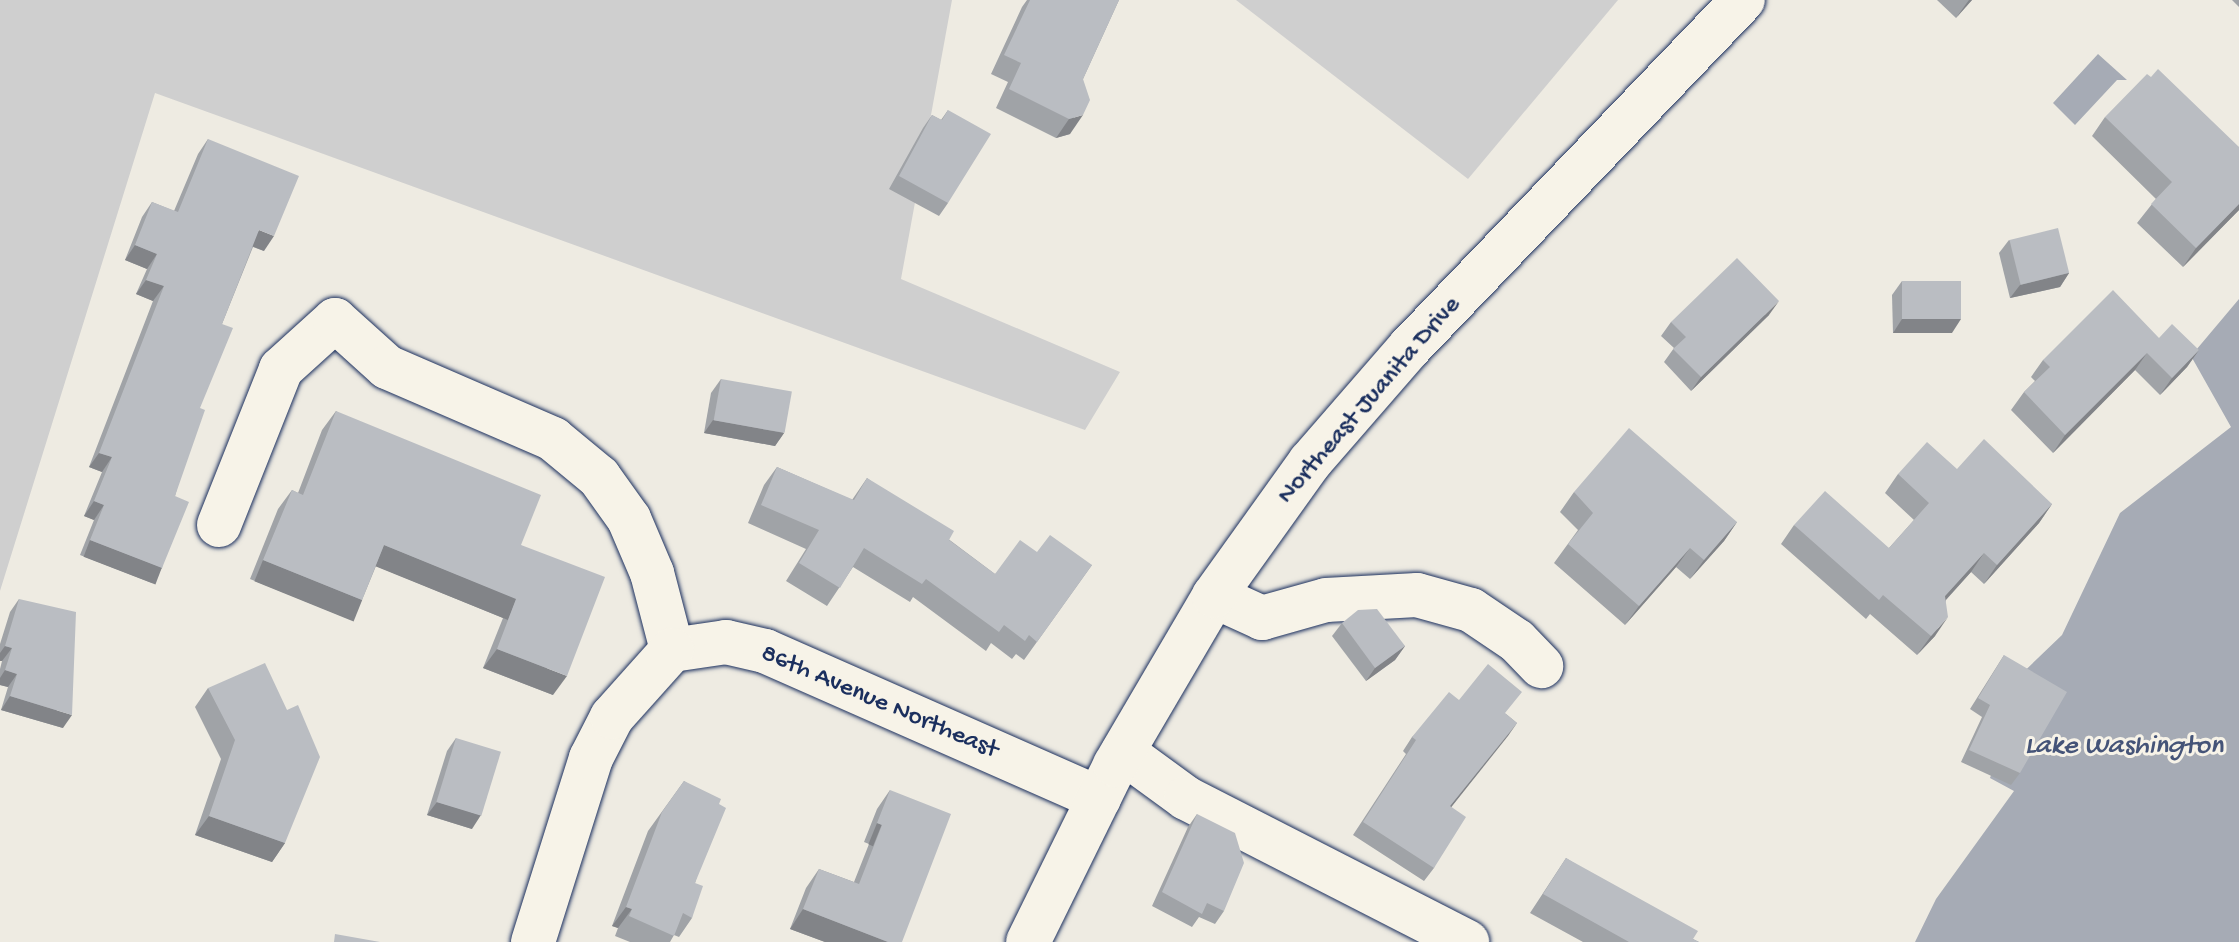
<!DOCTYPE html>
<style>
body{margin:0}
#map{position:relative;width:2239px;height:942px;overflow:hidden;background:#eeebe2;font-family:"Gochi Hand",sans-serif}
div>[style]{position:absolute}
[style*='--x']{left:calc(var(--x)*1px);top:calc(var(--y)*1px);width:calc(var(--w)*1px);rotate:calc(var(--a)*1deg)}
.green>*{inset:0;background:#cfcfcf}
.water>*{inset:0;background:#a6abb5}
.roads{filter:drop-shadow(0 0 2px #1b2f5e) drop-shadow(0 0 2px #1b2f5e)}
.minor>*{height:44px;margin:-22px;padding:0 22px;transform-origin:22px;border-radius:22px;background:#f7f3e8}
.major>*{height:44px;margin:-22px;padding:0 22px;transform-origin:22px;border-radius:22px;background:#f7f3e8}
.wall>*{inset:0;background:#a0a3a7}
.shaded-wall>*{inset:0;background:#828488;transform-origin:0 0}
.building>*{inset:0;background:#babdc2;transform-origin:0 0}
span{translate:-50% -50%;white-space:nowrap;text-align:center;line-height:1.15;-webkit-text-stroke:6px #f7f3e8;paint-order:stroke}
.street-label{font-size:26px;color:#1b2f5e}
.water-label{font-size:28px;color:#455478;font-style:italic}
</style>
<div id="map">
<div class="green">
<i style="clip-path:polygon(0 0,952px 0,901px 279px,1120px 372px,1085px 430px,155px 93px,0 591px)"></i>
<i style="clip-path:polygon(1236px 0,1618px 0,1468px 179px)"></i>
</div>
<div class="water">
<i style="clip-path:polygon(2098px 54px,2127px 80px,2117px 80px,2075px 125px,2053px 103px)"></i>
<i style="clip-path:polygon(2239px 299px,2239px 942px,1915px 942px,1936px 899px,2014px 791px,1990px 778px,2011px 721px,2012px 683px,2062px 635px,2120px 513px,2231px 427px,2191px 356px)"></i>
</div>
<div class="roads">
<div class="minor">
<i style="--x:219;--y:525;--w:168;--a:-68.3"></i>
<i style="--x:281;--y:369;--w:73;--a:-42.2"></i>
<i style="--x:335;--y:320;--w:70;--a:42.1"></i>
<i style="--x:387;--y:367;--w:181;--a:23.4"></i>
<i style="--x:553;--y:439;--w:60;--a:39.6"></i>
<i style="--x:599;--y:477;--w:52;--a:54.5"></i>
<i style="--x:629;--y:519;--w:59;--a:66.9"></i>
<i style="--x:652;--y:573;--w:80;--a:75.4"></i>
<i style="--x:1214;--y:596;--w:53;--a:24.6"></i>
<i style="--x:1262;--y:618;--w:66;--a:-15.7"></i>
<i style="--x:1326;--y:600;--w:91;--a:-3.1"></i>
<i style="--x:1417;--y:595;--w:56;--a:15.5"></i>
<i style="--x:1471;--y:610;--w:55;--a:34"></i>
<i style="--x:1517;--y:641;--w:35;--a:46"></i>
<i style="--x:672;--y:650;--w:55;--a:-8.4"></i>
<i style="--x:726;--y:642;--w:40;--a:13"></i>
<i style="--x:765;--y:651;--w:365;--a:23.8"></i>
<i style="--x:1123;--y:752;--w:78;--a:36.1"></i>
<i style="--x:1186;--y:798;--w:316;--a:27.1"></i>
<i style="--x:533;--y:942;--w:193;--a:-72.5"></i>
<i style="--x:591;--y:758;--w:46;--a:-62.9"></i>
<i style="--x:612;--y:717;--w:90;--a:-48.2"></i>
</div>
<div class="major">
<i style="--x:1028;--y:942;--w:197;--a:-63.8"></i>
<i style="--x:1115;--y:765;--w:196;--a:-59.6"></i>
<i style="--x:1214;--y:596;--w:165;--a:-54.4"></i>
<i style="--x:1310;--y:462;--w:152;--a:-49"></i>
<i style="--x:1410;--y:347;--w:481;--a:-46.2"></i>
</div>
</div>
<div class="wall">
<i style="clip-path:polygon(1027px 0,1119px 0,1083px 79px,1070px 134px,1056px 138px,996px 108px,1008px 82px,991px 74px,1022px 7px)"></i>
<i style="clip-path:polygon(1937px 0,1972px 0,1956px 18px)"></i>
<i style="clip-path:polygon(2232px 0,2239px 0,2239px 7px)"></i>
<i style="clip-path:polygon(948px 110px,948px 203px,939px 216px,889px 189px,923px 128px,932px 115px,941px 120px)"></i>
<i style="clip-path:polygon(2105px 117px,2239px 147px,2239px 210px,2183px 267px,2137px 223px,2156px 199px,2092px 136px)"></i>
<i style="clip-path:polygon(208px 139px,264px 251px,253px 247px,222px 324px,175px 496px,162px 568px,152px 583px,80px 555px,94px 520px,84px 516px,102px 472px,89px 467px,153px 301px,136px 294px,147px 269px,125px 260px,142px 217px,152px 202px,174px 211px,198px 154px)"></i>
<i style="clip-path:polygon(2009px 240px,2069px 273px,2060px 287px,2010px 298px,1999px 253px)"></i>
<i style="clip-path:polygon(1902px 281px,1952px 333px,1893px 333px,1892px 295px)"></i>
<i style="clip-path:polygon(1769px 315px,1691px 391px,1664px 362px,1674px 348px,1661px 336px,1671px 322px)"></i>
<i style="clip-path:polygon(2159px 338px,2199px 350px,2187px 367px,2160px 395px,2135px 370px,2053px 453px,2011px 410px,2024px 392px,2035px 381px,2031px 377px,2043px 360px)"></i>
<i style="clip-path:polygon(721px 379px,784px 433px,775px 446px,704px 433px,711px 393px)"></i>
<i style="clip-path:polygon(336px 411px,521px 545px,553px 695px,483px 668px,503px 618px,376px 566px,362px 600px,349px 619px,250px 579px,278px 509px,292px 490px,298px 493px,322px 430px)"></i>
<i style="clip-path:polygon(777px 467px,852px 500px,867px 478px,995px 574px,1037px 552px,1092px 565px,1024px 660px,1016px 654px,1012px 659px,991px 643px,986px 651px,913px 597px,910px 602px,853px 567px,827px 606px,786px 581px,806px 549px,748px 523px,764px 485px)"></i>
<i style="clip-path:polygon(1957px 469px,2052px 504px,2039px 523px,1984px 584px,1971px 572px,1946px 600px,1935px 636px,1917px 655px,1870px 614px,1866px 619px,1781px 544px,1794px 525px,1889px 548px,1914px 520px,1885px 493px,1898px 474px)"></i>
<i style="clip-path:polygon(1574px 492px,1737px 522px,1724px 541px,1690px 579px,1676px 567px,1625px 625px,1554px 563px,1578px 530px,1560px 512px)"></i>
<i style="clip-path:polygon(19px 599px,63px 728px,1px 710px,8px 687px,0 685px,0 669px,2px 661px,0 661px,0 644px,10px 612px)"></i>
<i style="clip-path:polygon(1342px 623px,1405px 646px,1395px 660px,1366px 681px,1332px 636px)"></i>
<i style="clip-path:polygon(2004px 655px,2020px 773px,2011px 785px,1961px 762px,1982px 717px,1970px 709px)"></i>
<i style="clip-path:polygon(208px 688px,287px 710px,285px 843px,272px 862px,195px 835px,221px 759px,195px 707px)"></i>
<i style="clip-path:polygon(1459px 700px,1506px 714px,1517px 723px,1451px 807px,1434px 868px,1424px 881px,1353px 835px,1406px 754px,1403px 751px,1412px 737px)"></i>
<i style="clip-path:polygon(456px 738px,472px 829px,427px 815px,447px 751px)"></i>
<i style="clip-path:polygon(684px 781px,719px 804px,695px 883px,692px 918px,679px 937px,674px 935px,670px 942px,630px 942px,615px 936px,618px 928px,612px 926px,648px 831px)"></i>
<i style="clip-path:polygon(890px 790px,902px 942px,825px 942px,790px 929px,806px 888px,819px 869px,854px 882px,869px 844px,864px 842px,877px 809px)"></i>
<i style="clip-path:polygon(1197px 814px,1224px 911px,1215px 924px,1199px 917px,1192px 927px,1152px 906px,1188px 827px)"></i>
<i style="clip-path:polygon(1566px 858px,1693px 939px,1699px 942px,1583px 942px,1530px 913px)"></i>
</div>
<div class="shaded-wall">
<i style="clip-path:polygon(1969px 0,1972px 0,1956px 18px,1966px 4px)"></i>
<i style="clip-path:polygon(1083px 115px,1070px 134px,1056px 138px,1069px 119px)"></i>
<i style="clip-path:polygon(2239px 204px,2239px 210px,2183px 267px,2196px 248px)"></i>
<i style="clip-path:polygon(259px 230px,274px 236px,264px 251px,249px 245px)"></i>
<i style="clip-path:polygon(135px 245px,157px 254px,147px 269px,125px 260px)"></i>
<i style="clip-path:polygon(2069px 273px,2060px 287px,2010px 298px,2020px 285px)"></i>
<i style="clip-path:polygon(146px 280px,164px 286px,153px 301px,136px 294px)"></i>
<i style="clip-path:polygon(1779px 301px,1769px 315px,1691px 391px,1701px 377px)"></i>
<i style="clip-path:polygon(1902px 319px,1961px 319px,1952px 333px,1893px 333px)"></i>
<i style="clip-path:polygon(2199px 350px,2187px 367px,2160px 395px,2172px 378px)"></i>
<i style="clip-path:polygon(2147px 353px,2135px 370px,2053px 453px,2065px 435px)"></i>
<i style="clip-path:polygon(713px 420px,784px 433px,775px 446px,704px 433px)"></i>
<i style="clip-path:polygon(99px 453px,112px 457px,102px 472px,89px 467px)"></i>
<i style="clip-path:polygon(94px 501px,104px 505px,94px 520px,84px 516px)"></i>
<i style="clip-path:polygon(2052px 504px,2039px 523px,1984px 584px,1997px 565px)"></i>
<i style="clip-path:polygon(1737px 522px,1724px 541px,1690px 579px,1704px 560px)"></i>
<i style="left:90px;top:540px;width:77px;height:18px;rotate:21deg"></i>
<i style="left:384px;top:545px;width:143px;height:23px;rotate:22deg"></i>
<i style="clip-path:polygon(1690px 548px,1676px 567px,1625px 625px,1639px 606px)"></i>
<i style="clip-path:polygon(1984px 553px,1971px 572px,1932px 615px,1945px 596px)"></i>
<i style="left:263px;top:560px;width:107px;height:23px;rotate:22deg"></i>
<i style="clip-path:polygon(1948px 617px,1935px 636px,1917px 655px,1931px 636px)"></i>
<i style="clip-path:polygon(5px 646px,12px 648px,2px 661px,0 661px,0 653px)"></i>
<i style="clip-path:polygon(1405px 646px,1395px 660px,1366px 681px,1375px 668px)"></i>
<i style="clip-path:polygon(497px 649px,567px 676px,553px 695px,483px 668px)"></i>
<i style="clip-path:polygon(5px 670px,17px 674px,8px 687px,0 685px,0 678px)"></i>
<i style="clip-path:polygon(10px 696px,72px 715px,63px 728px,1px 710px)"></i>
<i style="clip-path:polygon(1517px 723px,1508px 736px,1441px 820px,1450px 806px)"></i>
<i style="clip-path:polygon(437px 802px,481px 815px,472px 829px,427px 815px)"></i>
<i style="clip-path:polygon(209px 816px,285px 843px,272px 862px,195px 835px)"></i>
<i style="left:877px;top:823px;width:5px;height:23px;rotate:22deg"></i>
<i style="clip-path:polygon(626px 907px,632px 909px,618px 928px,612px 926px)"></i>
<i style="clip-path:polygon(803px 909px,888px 942px,825px 942px,790px 929px)"></i>
</div>
<div class="building">
<i style="clip-path:polygon(1030px 0,1119px 0,1083px 79px,1090px 100px,1083px 115px,1069px 119px,1009px 89px,1021px 63px,1004px 55px)"></i>
<i style="clip-path:polygon(2158px 69px,2239px 147px,2239px 204px,2196px 248px,2151px 204px,2172px 182px,2105px 117px,2147px 74px,2151px 77px)"></i>
<i style="clip-path:polygon(948px 110px,991px 134px,948px 203px,899px 176px,932px 115px,942px 120px)"></i>
<i style="clip-path:polygon(208px 139px,299px 176px,274px 236px,259px 230px,222px 324px,233px 328px,200px 408px,205px 410px,175px 496px,189px 502px,162px 568px,90px 540px,104px 505px,94px 501px,112px 457px,99px 453px,164px 286px,146px 280px,157px 254px,135px 245px,152px 202px,178px 212px)"></i>
<i style="left:2058px;top:228px;width:46px;height:50px;rotate:76deg"></i>
<i style="clip-path:polygon(1737px 258px,1779px 301px,1701px 377px,1673px 349px,1686px 337px,1671px 322px)"></i>
<i style="left:1902px;top:281px;width:59px;height:38px"></i>
<i style="clip-path:polygon(2113px 290px,2159px 338px,2172px 324px,2199px 350px,2172px 378px,2147px 353px,2065px 435px,2024px 392px,2050px 367px,2043px 360px)"></i>
<i style="left:721px;top:379px;width:72px;height:42px;rotate:10deg"></i>
<i style="clip-path:polygon(336px 411px,541px 495px,521px 545px,605px 577px,567px 676px,497px 649px,516px 599px,384px 545px,362px 600px,263px 560px,292px 490px,303px 495px)"></i>
<i style="clip-path:polygon(1629px 428px,1737px 522px,1704px 560px,1690px 548px,1639px 606px,1568px 544px,1593px 513px,1574px 492px)"></i>
<i style="clip-path:polygon(1984px 439px,2052px 504px,1997px 565px,1984px 553px,1945px 596px,1948px 617px,1931px 636px,1883px 595px,1879px 600px,1794px 525px,1825px 491px,1889px 548px,1929px 503px,1898px 474px,1927px 442px,1957px 469px)"></i>
<i style="clip-path:polygon(777px 467px,854px 500px,867px 478px,954px 531px,949px 540px,995px 574px,1020px 540px,1037px 552px,1050px 535px,1092px 565px,1037px 642px,1029px 635px,1025px 641px,1004px 625px,999px 632px,926px 579px,922px 584px,864px 548px,840px 588px,799px 563px,819px 530px,761px 505px)"></i>
<i style="clip-path:polygon(19px 599px,76px 612px,72px 715px,10px 696px,17px 674px,5px 670px,12px 648px,5px 646px)"></i>
<i style="clip-path:polygon(1377px 609px,1405px 646px,1375px 668px,1342px 623px,1358px 610px)"></i>
<i style="clip-path:polygon(2004px 655px,2067px 692px,2020px 773px,1969px 750px,1990px 705px,1978px 698px)"></i>
<i style="clip-path:polygon(265px 663px,287px 710px,298px 705px,320px 757px,285px 843px,209px 816px,235px 740px,208px 688px)"></i>
<i style="clip-path:polygon(1488px 664px,1522px 692px,1505px 713px,1517px 723px,1450px 806px,1466px 817px,1434px 868px,1363px 822px,1416px 740px,1412px 737px,1449px 692px,1459px 700px)"></i>
<i style="left:456px;top:738px;width:47px;height:67px;rotate:17deg"></i>
<i style="clip-path:polygon(684px 781px,721px 799px,719px 804px,726px 808px,695px 883px,703px 886px,692px 918px,683px 913px,674px 936px,629px 916px,632px 909px,626px 907px,662px 812px)"></i>
<i style="clip-path:polygon(890px 790px,951px 814px,902px 942px,888px 942px,803px 909px,819px 869px,859px 884px,882px 825px,877px 823px)"></i>
<i style="clip-path:polygon(1197px 814px,1235px 833px,1244px 863px,1224px 911px,1207px 903px,1202px 914px,1162px 892px)"></i>
<i style="clip-path:polygon(1566px 858px,1698px 931px,1693px 939px,1699px 942px,1629px 942px,1543px 894px)"></i>
<i style="clip-path:polygon(335px 934px,380px 942px,334px 942px)"></i>
</div>
<div class="street-label">
<span style="left:1370px;top:401px;rotate:-49deg">Northeast Juanita Drive</span>
<span style="left:879px;top:703px;rotate:23deg">86th Avenue Northeast</span>
</div>
<div class="water-label">
<span style="left:2124px;top:747px">Lake Washington</span>
</div>
</div>
